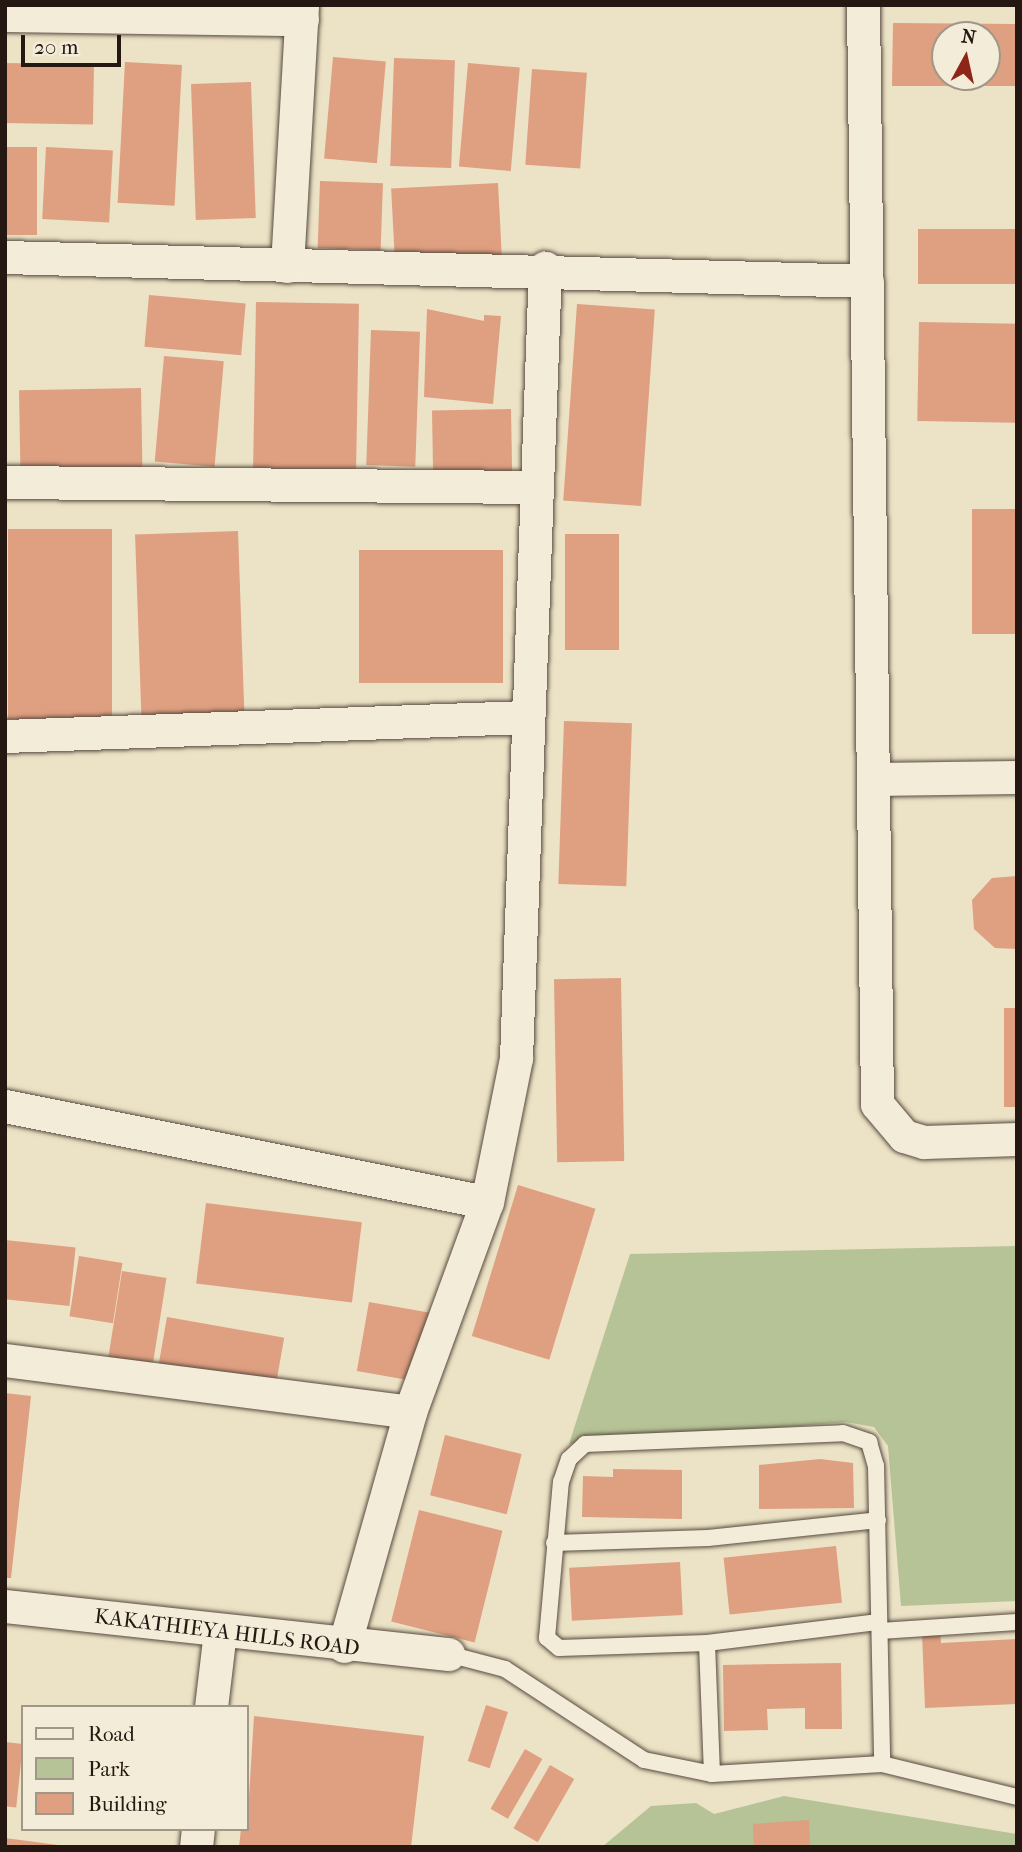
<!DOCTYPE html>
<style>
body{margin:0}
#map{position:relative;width:1022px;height:1852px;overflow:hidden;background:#ece2c5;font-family:"IM FELL French Canon",serif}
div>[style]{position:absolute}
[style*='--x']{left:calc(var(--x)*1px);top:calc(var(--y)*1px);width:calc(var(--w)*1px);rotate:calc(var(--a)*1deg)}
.green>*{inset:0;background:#b6c396}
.building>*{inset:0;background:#df9f81;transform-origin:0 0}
.roads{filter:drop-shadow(0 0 2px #574a3f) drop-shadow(0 0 2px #574a3f)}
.service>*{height:16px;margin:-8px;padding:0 8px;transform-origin:8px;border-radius:8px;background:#f3ecd9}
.minor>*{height:33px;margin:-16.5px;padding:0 16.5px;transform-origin:16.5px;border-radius:16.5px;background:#f3ecd9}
span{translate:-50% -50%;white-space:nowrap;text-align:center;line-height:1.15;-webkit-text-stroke:7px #f3ecd9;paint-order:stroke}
.street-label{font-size:21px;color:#251812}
.frame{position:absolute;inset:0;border:7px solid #251812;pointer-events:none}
.legend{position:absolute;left:21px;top:1705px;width:228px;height:126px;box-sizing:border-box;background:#f3ecd9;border:2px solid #a19789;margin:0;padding:9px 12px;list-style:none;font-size:21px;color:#251812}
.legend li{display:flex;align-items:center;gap:14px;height:35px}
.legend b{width:35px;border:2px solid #a19789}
.north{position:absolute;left:931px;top:21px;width:70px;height:70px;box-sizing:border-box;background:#f3ecd9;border:2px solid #a19789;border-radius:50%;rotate:8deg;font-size:19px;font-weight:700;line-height:28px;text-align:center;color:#251812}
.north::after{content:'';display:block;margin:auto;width:24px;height:32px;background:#8f2418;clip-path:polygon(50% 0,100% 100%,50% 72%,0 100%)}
.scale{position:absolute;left:21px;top:35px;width:100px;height:32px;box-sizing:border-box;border:4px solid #251812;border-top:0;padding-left:9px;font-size:21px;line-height:24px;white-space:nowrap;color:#251812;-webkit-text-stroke:5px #f3ecd9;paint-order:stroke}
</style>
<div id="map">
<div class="green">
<i style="clip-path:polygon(1017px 1246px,1017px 1601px,901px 1606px,888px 1446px,874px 1427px,846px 1422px,569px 1444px,630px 1254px)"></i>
<i style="clip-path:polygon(784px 1796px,1017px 1834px,1017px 1847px,602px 1847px,651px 1806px,696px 1803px,714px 1814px)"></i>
</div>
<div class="building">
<i style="clip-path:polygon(evenodd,893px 23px,1017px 24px,1017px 86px,892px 86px,893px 23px,945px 35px,987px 35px,987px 77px,945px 77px,945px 35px)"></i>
<i style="left:333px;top:57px;width:53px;height:102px;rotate:5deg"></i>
<i style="left:394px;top:58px;width:61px;height:108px;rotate:2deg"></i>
<i style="left:125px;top:62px;width:57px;height:141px;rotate:3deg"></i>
<i style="left:5px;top:63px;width:89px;height:60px;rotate:1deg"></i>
<i style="left:468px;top:63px;width:52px;height:104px;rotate:5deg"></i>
<i style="left:532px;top:69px;width:55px;height:96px;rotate:4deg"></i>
<i style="left:251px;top:82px;width:136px;height:60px;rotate:88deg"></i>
<i style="left:5px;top:147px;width:32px;height:88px"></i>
<i style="left:46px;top:147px;width:67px;height:72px;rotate:3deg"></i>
<i style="left:320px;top:181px;width:63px;height:67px;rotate:2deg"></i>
<i style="left:498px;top:183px;width:74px;height:107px;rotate:87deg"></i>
<i style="left:918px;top:229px;width:99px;height:55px"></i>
<i style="left:149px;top:295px;width:97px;height:52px;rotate:5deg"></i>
<i style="left:256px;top:302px;width:103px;height:169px;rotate:1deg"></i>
<i style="left:577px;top:304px;width:78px;height:197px;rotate:4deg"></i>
<i style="clip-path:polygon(427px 309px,484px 321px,484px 315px,501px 316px,493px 404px,424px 397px)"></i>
<i style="left:919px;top:322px;width:98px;height:99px;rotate:1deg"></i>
<i style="left:371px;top:330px;width:49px;height:135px;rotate:2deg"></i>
<i style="left:164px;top:356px;width:60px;height:106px;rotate:5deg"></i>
<i style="left:141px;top:388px;width:81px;height:122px;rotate:89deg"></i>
<i style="left:511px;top:409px;width:73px;height:79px;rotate:89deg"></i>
<i style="left:1017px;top:509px;width:125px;height:45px;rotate:90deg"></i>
<i style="left:8px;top:529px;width:104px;height:190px"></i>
<i style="left:238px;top:531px;width:181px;height:103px;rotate:88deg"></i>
<i style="left:565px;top:534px;width:54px;height:116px"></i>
<i style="left:359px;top:550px;width:144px;height:133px"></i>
<i style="left:564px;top:721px;width:68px;height:163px;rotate:2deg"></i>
<i style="clip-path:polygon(1017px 876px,1017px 949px,995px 948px,974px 929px,972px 900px,992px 878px)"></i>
<i style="left:621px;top:978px;width:183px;height:67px;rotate:89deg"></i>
<i style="left:1004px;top:1008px;width:13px;height:99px"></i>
<i style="left:518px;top:1185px;width:81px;height:158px;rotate:17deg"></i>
<i style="left:206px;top:1203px;width:157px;height:81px;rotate:7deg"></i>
<i style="left:5px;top:1240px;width:71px;height:59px;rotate:6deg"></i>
<i style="left:79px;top:1256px;width:44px;height:61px;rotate:9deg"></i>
<i style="left:122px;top:1271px;width:45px;height:89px;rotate:9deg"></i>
<i style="left:369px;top:1302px;width:62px;height:70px;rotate:10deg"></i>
<i style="left:167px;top:1317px;width:119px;height:56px;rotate:10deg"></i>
<i style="clip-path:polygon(5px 1393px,31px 1396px,11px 1578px,5px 1578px)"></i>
<i style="left:445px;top:1435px;width:79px;height:62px;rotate:14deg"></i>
<i style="clip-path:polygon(820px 1459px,853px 1463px,854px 1508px,759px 1509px,759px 1465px)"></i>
<i style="clip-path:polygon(613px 1469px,682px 1470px,682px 1519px,582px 1517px,583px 1476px,613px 1477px)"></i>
<i style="left:419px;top:1510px;width:86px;height:115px;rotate:14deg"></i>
<i style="left:836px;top:1546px;width:57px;height:113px;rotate:84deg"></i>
<i style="left:680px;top:1562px;width:53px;height:111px;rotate:87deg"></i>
<i style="clip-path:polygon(940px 1632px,941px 1643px,1017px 1639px,1017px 1704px,925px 1708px,922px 1633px)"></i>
<i style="clip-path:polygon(841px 1663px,842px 1729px,805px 1729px,805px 1708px,767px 1709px,768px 1730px,724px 1731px,723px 1665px)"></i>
<i style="left:486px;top:1705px;width:23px;height:59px;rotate:18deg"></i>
<i style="clip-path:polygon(254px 1716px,424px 1736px,411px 1847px,239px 1847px,241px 1829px,247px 1829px)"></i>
<i style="left:5px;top:1742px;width:18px;height:64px;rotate:6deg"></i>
<i style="left:525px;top:1749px;width:20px;height:69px;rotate:30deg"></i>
<i style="left:550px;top:1765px;width:28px;height:73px;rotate:30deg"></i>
<i style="clip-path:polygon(809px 1820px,810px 1847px,754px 1847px,753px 1824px)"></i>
<i style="clip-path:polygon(5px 1838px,58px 1845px,58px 1847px,5px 1847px)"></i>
</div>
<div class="roads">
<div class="service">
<i style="--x:554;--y:1543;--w:154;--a:-1.9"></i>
<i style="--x:708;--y:1538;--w:171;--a:-6"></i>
<i style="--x:880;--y:1631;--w:137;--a:-3.8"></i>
<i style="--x:707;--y:1643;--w:173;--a:-7"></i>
<i style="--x:448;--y:1654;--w:59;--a:14.7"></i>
<i style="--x:505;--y:1669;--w:166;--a:33.2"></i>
<i style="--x:644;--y:1760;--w:69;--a:11.6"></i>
<i style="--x:712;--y:1774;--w:170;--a:-3.4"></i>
<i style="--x:882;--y:1764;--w:139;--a:13.7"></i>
<i style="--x:712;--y:1774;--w:131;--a:-92.2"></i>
<i style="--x:707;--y:1643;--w:148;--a:178.1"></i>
<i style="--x:559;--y:1648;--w:16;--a:-140"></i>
<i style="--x:547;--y:1638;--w:157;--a:-84.9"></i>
<i style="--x:561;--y:1482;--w:24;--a:-71"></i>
<i style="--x:569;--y:1459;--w:22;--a:-43"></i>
<i style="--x:585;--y:1444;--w:258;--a:-2.4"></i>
<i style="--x:843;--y:1433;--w:28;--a:19"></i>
<i style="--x:869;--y:1442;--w:25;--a:74"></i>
<i style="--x:876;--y:1466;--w:298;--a:88.8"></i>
</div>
<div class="minor">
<i style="--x:863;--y:5;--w:1099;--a:89.27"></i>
<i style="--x:877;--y:1104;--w:42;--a:49.8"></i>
<i style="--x:904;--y:1136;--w:21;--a:17"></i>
<i style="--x:924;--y:1142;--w:93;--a:-1.8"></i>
<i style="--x:5;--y:15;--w:297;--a:0.8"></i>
<i style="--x:5;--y:257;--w:862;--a:1.59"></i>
<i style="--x:287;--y:266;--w:261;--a:-86.7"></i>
<i style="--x:5;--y:482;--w:531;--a:0.54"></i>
<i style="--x:5;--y:736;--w:521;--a:-2.09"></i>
<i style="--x:874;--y:779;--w:143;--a:-0.8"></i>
<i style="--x:5;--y:1106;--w:491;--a:11.3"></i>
<i style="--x:5;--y:1360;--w:408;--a:7.3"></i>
<i style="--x:5;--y:1606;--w:446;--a:6.2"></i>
<i style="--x:344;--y:1646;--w:243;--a:-74.2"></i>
<i style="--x:410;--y:1412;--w:224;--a:-69.9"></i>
<i style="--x:487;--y:1202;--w:147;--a:-78.6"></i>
<i style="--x:516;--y:1058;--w:791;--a:-87.9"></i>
<i style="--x:211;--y:1707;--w:77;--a:-83.2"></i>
<i style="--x:196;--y:1847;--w:18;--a:-84"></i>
</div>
</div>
<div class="street-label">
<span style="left:227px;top:1632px;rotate:7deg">KAKATHIEYA HILLS ROAD</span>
</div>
<div class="frame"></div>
<ul class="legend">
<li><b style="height:9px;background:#f3ecd9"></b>Road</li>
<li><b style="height:19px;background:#b6c396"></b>Park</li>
<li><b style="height:19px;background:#df9f81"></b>Building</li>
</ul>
<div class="north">N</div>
<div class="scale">20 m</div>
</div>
